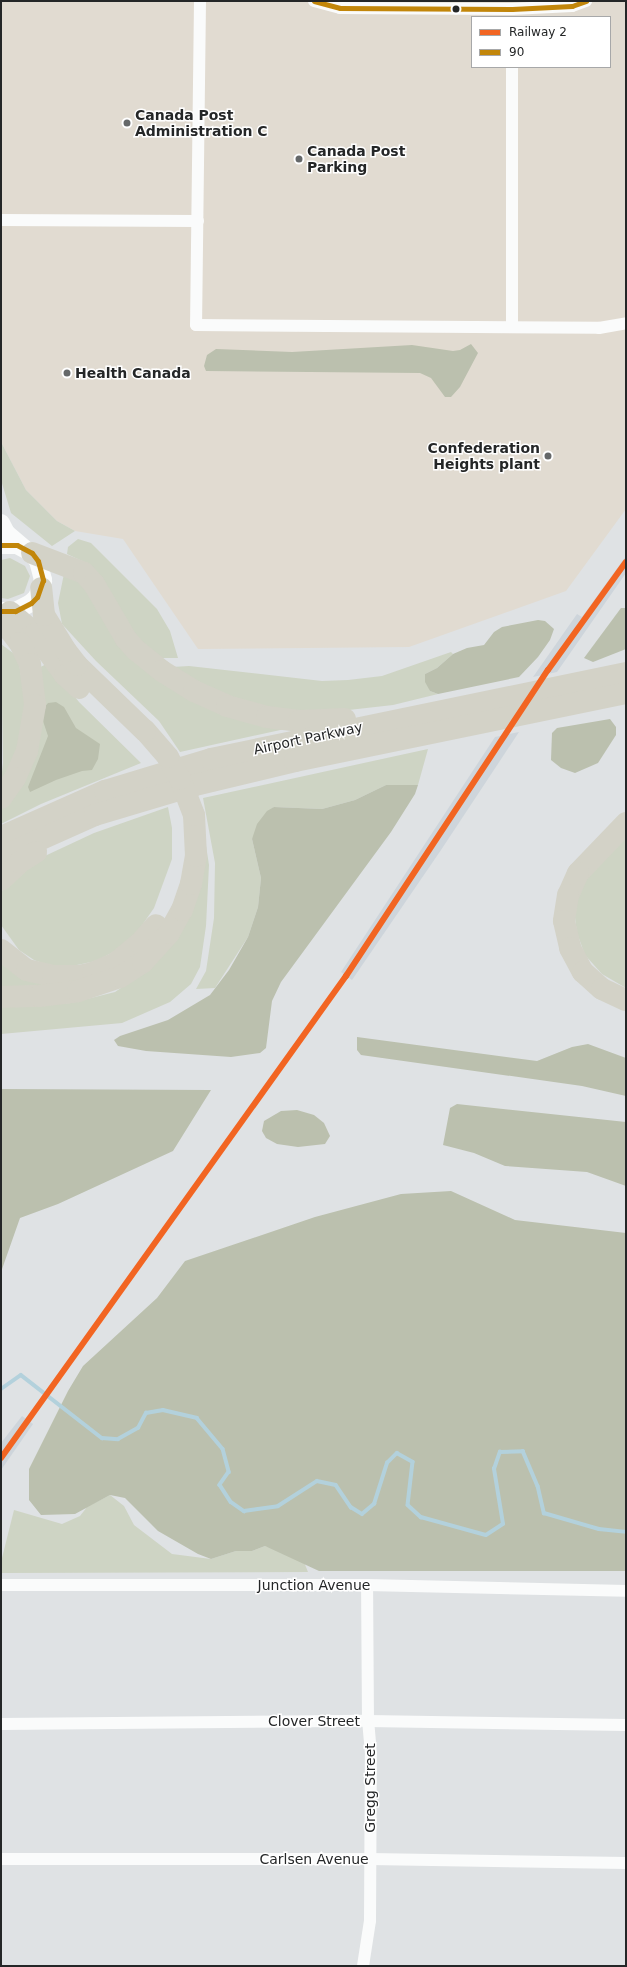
<!DOCTYPE html>
<style>
body{margin:0}
#map{position:relative;width:627px;height:1967px;overflow:hidden;background:#dfe2e4;font-family:"DejaVu Sans",sans-serif}
div>[style]{position:absolute}
[style*='--x']{left:calc(var(--x)*1px);top:calc(var(--y)*1px);width:calc(var(--w)*1px);rotate:calc(var(--a)*1deg)}
.commercial>*{inset:0;background:#e1dbd1}
.built>*{inset:0;background:#ced5db}
.green>*{inset:0;background:#ced4c4}
.forest>*{inset:0;background:#bbc0ae}
.stream>*{height:3.5px;margin:-1.75px;padding:0 1.75px;transform-origin:1.75px;border-radius:1.75px;background:#b3d1dc}
.street>*{height:12px;margin:-6px;padding:0 6px;transform-origin:6px;border-radius:6px;background:#fafbfb}
.secondary>*{height:18px;margin:-9px;padding:0 9px;transform-origin:9px;border-radius:9px;background:#fafbfb}
.highway>*{height:22px;margin:-11px;padding:0 11px;transform-origin:11px;border-radius:11px;background:#d3d2c7}
.bus-1>*{height:5px;margin:-2.5px;padding:0 2.5px;transform-origin:2.5px;border-radius:2.5px;background:#c2860a}
.rail-1>*{height:6px;margin:-3px;padding:0 3px;transform-origin:3px;border-radius:3px;background:#f26522}
.dots>*{width:11px;height:11px;translate:-50% -50%;box-sizing:border-box;border:2px solid #fff;border-radius:50%}
span{translate:-50% -50%;white-space:nowrap;text-align:center;line-height:1.15;-webkit-text-stroke:3px #fff;paint-order:stroke}
.poi-label{font-size:14px;color:#242627;font-weight:700}
.left{translate:0 -50%;text-align:left}
.right{translate:-100% -50%;text-align:right}
.street-label{font-size:14px;color:#242627}
.frame{position:absolute;inset:0;border:2px solid #242627;pointer-events:none}
.legend{position:absolute;left:471px;top:16px;width:140px;height:52px;box-sizing:border-box;background:#fff;border:1px solid #a7a8a9;margin:0;padding:5px 7px;list-style:none;font-size:12px;color:#242627}
.legend li{display:flex;align-items:center;gap:8px;height:20px}
.legend b{width:20px;border:1px solid #a7a8a9}
</style>
<div id="map">
<div class="commercial">
<i style="clip-path:polygon(evenodd,1px 1px,626px 1px,626px 509px,566px 591px,409px 647px,198px 649px,123px 539px,75px 531px,57px 521px,26px 490px,1px 442px,1px 1px,472px 17px,610px 17px,610px 67px,472px 67px,472px 17px)"></i>
</div>
<div class="built">
<i style="clip-path:polygon(626px 556px,626px 573px,557px 672px,533px 677px,577px 614px,582px 617px)"></i>
<i style="clip-path:polygon(519px 732px,441px 850px,352px 980px,341px 972px,495px 737px)"></i>
<i style="clip-path:polygon(22px 1416px,33px 1424px,1px 1470px,1px 1443px)"></i>
</div>
<div class="green">
<i style="clip-path:polygon(1px 442px,26px 490px,57px 521px,75px 531px,52px 546px,11px 513px,1px 480px)"></i>
<i style="clip-path:polygon(78px 539px,91px 543px,157px 609px,170px 631px,178px 658px,159px 658px,143px 645px,82px 561px,67px 554px,68px 547px)"></i>
<i style="clip-path:polygon(10px 558px,25px 566px,30px 576px,24px 593px,8px 599px,1px 598px,1px 560px)"></i>
<i style="clip-path:polygon(65px 569px,78px 574px,132px 656px,285px 729px,180px 752px,159px 721px,96px 661px,62px 624px,58px 603px)"></i>
<i style="clip-path:polygon(1px 644px,13px 653px,17px 650px,26px 709px,17px 753px,1px 781px,3px 763px)"></i>
<i style="clip-path:polygon(451px 652px,453px 654px,437px 668px,425px 674px,430px 691px,438px 694px,393px 705px,322px 713px,283px 712px,220px 693px,172px 667px,189px 666px,322px 681px,348px 680px,382px 676px)"></i>
<i style="clip-path:polygon(48px 663px,79px 702px,141px 763px,41px 804px,1px 824px,1px 807px,17px 788px,37px 669px)"></i>
<i style="clip-path:polygon(428px 749px,418px 785px,386px 785px,355px 800px,322px 809px,274px 807px,252px 839px,261px 878px,258px 907px,248px 937px,215px 988px,196px 989px,206px 971px,214px 918px,215px 863px,203px 798px)"></i>
<i style="clip-path:polygon(168px 807px,172px 828px,172px 859px,154px 908px,136px 934px,119px 949px,96px 961px,77px 965px,51px 966px,34px 960px,19px 950px,1px 925px,1px 893px,7px 882px,32px 862px,94px 833px)"></i>
<i style="clip-path:polygon(201px 813px,209px 865px,206px 926px,200px 967px,191px 984px,170px 1002px,122px 1023px,1px 1034px,1px 1007px,71px 1003px,115px 992px,143px 973px,167px 951px)"></i>
<i style="clip-path:polygon(626px 835px,626px 988px,602px 974px,585px 955px,577px 933px,574px 910px,581px 885px)"></i>
<i style="clip-path:polygon(1px 957px,72px 981px,1px 991px)"></i>
<i style="clip-path:polygon(110px 1495px,124px 1506px,134px 1525px,172px 1554px,211px 1559px,236px 1551px,252px 1551px,265px 1546px,302px 1557px,308px 1572px,1px 1573px,1px 1562px,14px 1510px,62px 1524px,80px 1516px,87px 1507px)"></i>
</div>
<div class="forest">
<i style="clip-path:polygon(471px 344px,478px 353px,460px 387px,451px 397px,445px 397px,431px 378px,420px 373px,206px 371px,204px 366px,207px 355px,216px 349px,292px 352px,412px 345px,453px 351px,460px 350px)"></i>
<i style="clip-path:polygon(621px 608px,626px 608px,626px 649px,593px 662px,584px 658px)"></i>
<i style="clip-path:polygon(538px 620px,545px 621px,554px 629px,550px 640px,538px 657px,519px 677px,438px 694px,430px 691px,425px 682px,425px 674px,437px 668px,453px 654px,467px 648px,484px 645px,494px 632px,502px 627px)"></i>
<i style="clip-path:polygon(56px 702px,64px 707px,76px 728px,100px 744px,98px 759px,92px 770px,82px 771px,56px 780px,30px 792px,28px 787px,48px 736px,42px 718px,43px 709px,48px 703px)"></i>
<i style="clip-path:polygon(610px 719px,616px 727px,616px 735px,598px 763px,575px 773px,561px 768px,551px 760px,552px 733px,557px 728px)"></i>
<i style="clip-path:polygon(386px 785px,418px 785px,415px 794px,391px 832px,281px 982px,272px 1001px,266px 1048px,260px 1053px,231px 1057px,146px 1051px,118px 1046px,114px 1040px,120px 1036px,168px 1020px,210px 995px,229px 970px,248px 937px,258px 907px,261px 878px,252px 839px,257px 824px,267px 811px,274px 807px,322px 809px,355px 800px)"></i>
<i style="clip-path:polygon(357px 1037px,537px 1061px,572px 1047px,588px 1044px,626px 1058px,626px 1096px,582px 1086px,361px 1055px,357px 1050px)"></i>
<i style="clip-path:polygon(1px 1089px,211px 1090px,173px 1151px,58px 1204px,20px 1218px,1px 1272px)"></i>
<i style="clip-path:polygon(457px 1104px,626px 1122px,626px 1186px,587px 1172px,505px 1166px,474px 1153px,443px 1145px,450px 1108px)"></i>
<i style="clip-path:polygon(297px 1110px,314px 1115px,324px 1123px,330px 1136px,325px 1144px,298px 1147px,277px 1144px,266px 1138px,262px 1131px,264px 1121px,281px 1111px)"></i>
<i style="clip-path:polygon(451px 1191px,515px 1220px,626px 1233px,626px 1571px,319px 1571px,265px 1546px,252px 1551px,236px 1551px,211px 1559px,198px 1554px,158px 1531px,125px 1498px,110px 1495px,75px 1514px,41px 1515px,29px 1500px,29px 1469px,68px 1391px,83px 1366px,157px 1298px,185px 1261px,315px 1217px,401px 1194px)"></i>
</div>
<div class="stream">
<i style="--x:1;--y:1389;--w:24;--a:-35"></i>
<i style="--x:21;--y:1375;--w:103;--a:37.9"></i>
<i style="--x:102;--y:1438;--w:16;--a:4"></i>
<i style="--x:118;--y:1439;--w:23;--a:-29"></i>
<i style="--x:138;--y:1428;--w:17;--a:-62"></i>
<i style="--x:146;--y:1413;--w:17;--a:-10"></i>
<i style="--x:163;--y:1410;--w:35;--a:13"></i>
<i style="--x:197;--y:1418;--w:40;--a:50"></i>
<i style="--x:223;--y:1449;--w:24;--a:75"></i>
<i style="--x:229;--y:1472;--w:16;--a:125"></i>
<i style="--x:220;--y:1485;--w:20;--a:57"></i>
<i style="--x:231;--y:1502;--w:16;--a:35"></i>
<i style="--x:244;--y:1511;--w:34;--a:-8"></i>
<i style="--x:278;--y:1506;--w:46;--a:-32.7"></i>
<i style="--x:317;--y:1481;--w:19;--a:12"></i>
<i style="--x:336;--y:1485;--w:27;--a:56"></i>
<i style="--x:351;--y:1507;--w:13;--a:32"></i>
<i style="--x:362;--y:1514;--w:16;--a:-40"></i>
<i style="--x:374;--y:1504;--w:43;--a:-72.4"></i>
<i style="--x:387;--y:1463;--w:14;--a:-45"></i>
<i style="--x:397;--y:1453;--w:18;--a:29"></i>
<i style="--x:413;--y:1462;--w:43;--a:96.6"></i>
<i style="--x:408;--y:1505;--w:18;--a:43"></i>
<i style="--x:421;--y:1517;--w:67;--a:15.5"></i>
<i style="--x:486;--y:1535;--w:20;--a:-33"></i>
<i style="--x:503;--y:1524;--w:56;--a:-99.3"></i>
<i style="--x:494;--y:1469;--w:18;--a:-71"></i>
<i style="--x:500;--y:1452;--w:23;--a:-2"></i>
<i style="--x:523;--y:1451;--w:38;--a:67"></i>
<i style="--x:538;--y:1486;--w:28;--a:77"></i>
<i style="--x:544;--y:1513;--w:57;--a:16.2"></i>
<i style="--x:599;--y:1529;--w:27;--a:6"></i>
</div>
<div class="street">
<i style="--x:200;--y:1;--w:324;--a:90.7"></i>
<i style="--x:196;--y:325;--w:403;--a:0.4"></i>
<i style="--x:599;--y:328;--w:27;--a:-10"></i>
<i style="--x:314;--y:1;--w:27;--a:15"></i>
<i style="--x:340;--y:8;--w:172;--a:0.3"></i>
<i style="--x:512;--y:9;--w:60;--a:-2.9"></i>
<i style="--x:572;--y:6;--w:15;--a:-20"></i>
<i style="--x:1;--y:220;--w:197;--a:0.3"></i>
<i style="--x:512;--y:326;--w:259;--a:-90"></i>
<i style="--x:1;--y:1585;--w:366;--a:0"></i>
<i style="--x:367;--y:1585;--w:259;--a:1.3"></i>
<i style="--x:1;--y:1724;--w:367;--a:-0.5"></i>
<i style="--x:368;--y:1721;--w:258;--a:0.9"></i>
<i style="--x:1;--y:1859;--w:369;--a:0"></i>
<i style="--x:370;--y:1859;--w:256;--a:0.9"></i>
<i style="--x:363;--y:1966;--w:46;--a:-81.2"></i>
<i style="--x:370;--y:1921;--w:167;--a:-89.7"></i>
<i style="--x:371;--y:1754;--w:33;--a:-95"></i>
<i style="--x:368;--y:1721;--w:136;--a:-90.4"></i>
</div>
<div class="secondary">
<i style="--x:1;--y:523;--w:11;--a:63"></i>
<i style="--x:6;--y:533;--w:23;--a:40"></i>
<i style="--x:1;--y:545;--w:16;--a:0"></i>
<i style="--x:17;--y:545;--w:17;--a:28"></i>
<i style="--x:32;--y:553;--w:10;--a:53"></i>
<i style="--x:38;--y:561;--w:20;--a:75"></i>
<i style="--x:43;--y:580;--w:18;--a:109"></i>
<i style="--x:37;--y:597;--w:8;--a:135"></i>
<i style="--x:31;--y:603;--w:18;--a:153"></i>
<i style="--x:15;--y:611;--w:14;--a:180"></i>
</div>
<div class="highway">
<i style="--x:32;--y:553;--w:56;--a:21"></i>
<i style="--x:84;--y:573;--w:15;--a:48"></i>
<i style="--x:94;--y:584;--w:64;--a:59.8"></i>
<i style="--x:126;--y:639;--w:15;--a:48"></i>
<i style="--x:136;--y:650;--w:33;--a:39"></i>
<i style="--x:162;--y:671;--w:38;--a:32"></i>
<i style="--x:194;--y:691;--w:36;--a:24"></i>
<i style="--x:227;--y:706;--w:41;--a:15.4"></i>
<i style="--x:267;--y:717;--w:32;--a:7"></i>
<i style="--x:299;--y:721;--w:46;--a:-2.5"></i>
<i style="--x:10;--y:612;--w:33;--a:41"></i>
<i style="--x:35;--y:634;--w:51;--a:53.8"></i>
<i style="--x:65;--y:675;--w:19;--a:43"></i>
<i style="--x:1;--y:619;--w:31;--a:52"></i>
<i style="--x:20;--y:643;--w:23;--a:65"></i>
<i style="--x:30;--y:664;--w:41;--a:83"></i>
<i style="--x:35;--y:705;--w:47;--a:99.9"></i>
<i style="--x:27;--y:751;--w:30;--a:114"></i>
<i style="--x:15;--y:778;--w:24;--a:125"></i>
<i style="--x:626;--y:823;--w:69;--a:133.8"></i>
<i style="--x:578;--y:873;--w:24;--a:114"></i>
<i style="--x:568;--y:895;--w:26;--a:99"></i>
<i style="--x:564;--y:921;--w:28;--a:77"></i>
<i style="--x:570;--y:948;--w:27;--a:62"></i>
<i style="--x:583;--y:972;--w:25;--a:42"></i>
<i style="--x:602;--y:989;--w:26;--a:25"></i>
<i style="--x:1;--y:837;--w:114;--a:-23.9"></i>
<i style="--x:105;--y:791;--w:111;--a:-16.8"></i>
<i style="--x:211;--y:759;--w:424;--a:-11.7"></i>
<i style="--x:1;--y:857;--w:103;--a:-24.1"></i>
<i style="--x:95;--y:815;--w:104;--a:-16.7"></i>
<i style="--x:195;--y:785;--w:103;--a:-13.5"></i>
<i style="--x:295;--y:761;--w:338;--a:-11.6"></i>
<i style="--x:1;--y:880;--w:26;--a:-43"></i>
<i style="--x:20;--y:862;--w:19;--a:-32"></i>
<i style="--x:1;--y:950;--w:33;--a:38"></i>
<i style="--x:27;--y:970;--w:27;--a:13"></i>
<i style="--x:53;--y:976;--w:26;--a:0"></i>
<i style="--x:79;--y:976;--w:14;--a:-12"></i>
<i style="--x:93;--y:973;--w:25;--a:-23"></i>
<i style="--x:116;--y:963;--w:31;--a:-40"></i>
<i style="--x:140;--y:943;--w:24;--a:-48"></i>
<i style="--x:1;--y:997;--w:38;--a:-2"></i>
<i style="--x:39;--y:996;--w:39;--a:-7"></i>
<i style="--x:78;--y:991;--w:44;--a:-18.4"></i>
<i style="--x:120;--y:977;--w:27;--a:-33"></i>
<i style="--x:143;--y:962;--w:39;--a:-48"></i>
<i style="--x:169;--y:933;--w:26;--a:-61"></i>
<i style="--x:182;--y:910;--w:28;--a:-71"></i>
<i style="--x:191;--y:884;--w:28;--a:-80"></i>
<i style="--x:196;--y:856;--w:41;--a:-92.8"></i>
<i style="--x:194;--y:815;--w:39;--a:-111"></i>
<i style="--x:180;--y:779;--w:25;--a:-119"></i>
<i style="--x:168;--y:757;--w:35;--a:-131"></i>
<i style="--x:145;--y:731;--w:95;--a:-135.9"></i>
<i style="--x:77;--y:665;--w:18;--a:-128"></i>
<i style="--x:66;--y:651;--w:42;--a:-121.4"></i>
<i style="--x:44;--y:615;--w:27;--a:-96"></i>
</div>
<div class="bus-1">
<i style="--x:314;--y:1;--w:27;--a:15"></i>
<i style="--x:340;--y:8;--w:172;--a:0.3"></i>
<i style="--x:512;--y:9;--w:60;--a:-2.9"></i>
<i style="--x:572;--y:6;--w:15;--a:-20"></i>
<i style="--x:1;--y:545;--w:16;--a:0"></i>
<i style="--x:17;--y:545;--w:17;--a:28"></i>
<i style="--x:32;--y:553;--w:10;--a:53"></i>
<i style="--x:38;--y:561;--w:20;--a:75"></i>
<i style="--x:43;--y:580;--w:18;--a:109"></i>
<i style="--x:37;--y:597;--w:8;--a:135"></i>
<i style="--x:31;--y:603;--w:18;--a:153"></i>
<i style="--x:15;--y:611;--w:14;--a:180"></i>
</div>
<div class="rail-1">
<i style="--x:1;--y:1458;--w:593;--a:-54.41"></i>
<i style="--x:346;--y:976;--w:367;--a:-56.6"></i>
<i style="--x:548;--y:670;--w:133;--a:-54.2"></i>
</div>
<div class="dots">
<i style="left:456px;top:9px;background:#242627"></i>
<i style="left:127px;top:123px;background:#656869"></i>
<i style="left:299px;top:159px;background:#656869"></i>
<i style="left:67px;top:373px;background:#656869"></i>
<i style="left:548px;top:456px;background:#656869"></i>
</div>
<div class="poi-label">
<span class="left" style="left:135px;top:123px">Canada Post<br>Administration C</span>
<span class="left" style="left:307px;top:159px">Canada Post<br>Parking</span>
<span class="left" style="left:75px;top:373px">Health Canada</span>
<span class="right" style="left:540px;top:456px">Confederation<br>Heights plant</span>
</div>
<div class="street-label">
<span style="left:308px;top:738px;rotate:-12deg">Airport Parkway</span>
<span style="left:314px;top:1585px">Junction Avenue</span>
<span style="left:314px;top:1721px">Clover Street</span>
<span style="left:370px;top:1788px;rotate:-90deg">Gregg Street</span>
<span style="left:314px;top:1859px">Carlsen Avenue</span>
</div>
<div class="frame"></div>
<ul class="legend">
<li><b style="height:5px;background:#f26522"></b>Railway 2</li>
<li><b style="height:5px;background:#c2860a"></b>90</li>
</ul>
</div>
